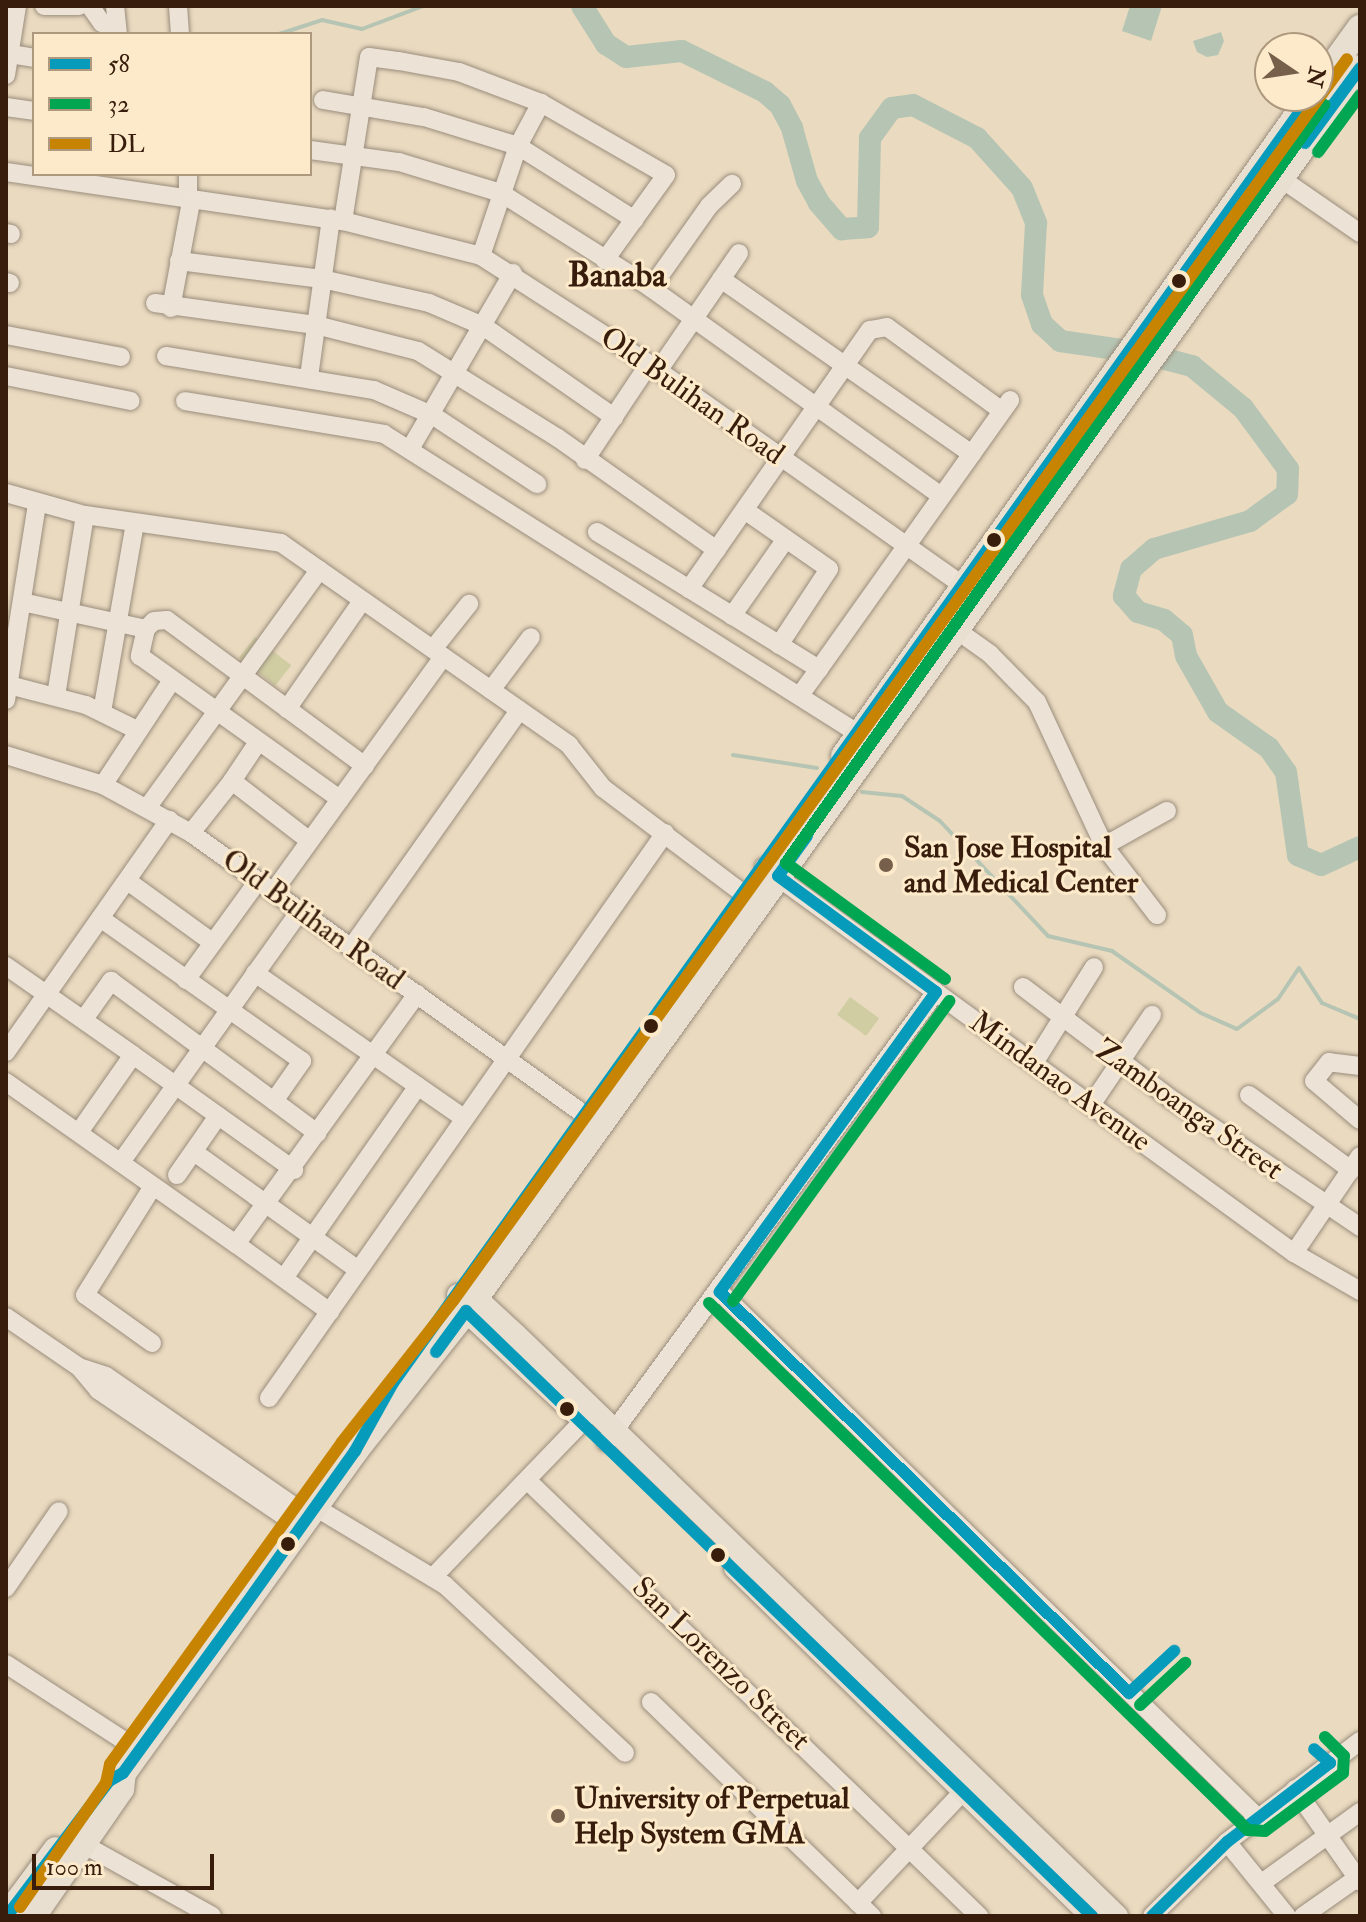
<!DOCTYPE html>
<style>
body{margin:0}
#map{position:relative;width:1366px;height:1922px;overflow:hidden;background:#eadac0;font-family:"IM FELL Double Pica",serif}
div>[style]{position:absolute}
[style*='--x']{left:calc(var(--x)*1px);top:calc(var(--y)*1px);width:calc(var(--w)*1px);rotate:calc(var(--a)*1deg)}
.green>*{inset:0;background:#d1cda3;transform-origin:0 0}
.water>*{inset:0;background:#b6c5b3}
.stream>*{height:4px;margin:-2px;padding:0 2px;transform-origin:2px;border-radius:2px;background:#b6c5b3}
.river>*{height:22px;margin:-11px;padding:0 11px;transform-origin:11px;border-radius:11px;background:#b6c5b3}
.roads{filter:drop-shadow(0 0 2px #9a8d7c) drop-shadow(0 0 2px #9a8d7c)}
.minor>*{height:18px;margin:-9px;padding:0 9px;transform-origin:9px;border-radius:9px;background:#ece3d6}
.major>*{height:22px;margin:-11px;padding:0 11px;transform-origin:11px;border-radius:11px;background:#e8dfd0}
.highway>*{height:26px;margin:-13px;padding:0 13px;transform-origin:13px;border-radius:13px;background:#e8dfd0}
.bus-1>*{height:12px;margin:-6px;padding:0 6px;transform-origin:6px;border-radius:6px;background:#069bbb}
.bus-2>*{height:12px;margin:-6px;padding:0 6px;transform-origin:6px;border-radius:6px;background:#00a651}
.bus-3>*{height:12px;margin:-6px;padding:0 6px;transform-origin:6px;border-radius:6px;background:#c78403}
.dots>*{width:22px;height:22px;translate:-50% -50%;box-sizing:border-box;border:4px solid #fceaca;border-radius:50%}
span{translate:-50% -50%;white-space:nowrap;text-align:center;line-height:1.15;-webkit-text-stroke:6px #fceaca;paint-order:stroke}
.street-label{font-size:30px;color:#381d0c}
.poi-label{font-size:30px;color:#381d0c;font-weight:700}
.left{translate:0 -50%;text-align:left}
.quarter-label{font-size:34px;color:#381d0c;font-weight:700}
.frame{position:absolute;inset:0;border:8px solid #381d0c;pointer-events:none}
.legend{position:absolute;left:32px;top:32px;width:280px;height:144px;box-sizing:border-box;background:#fceaca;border:2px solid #ae987e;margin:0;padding:10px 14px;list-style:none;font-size:24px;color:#381d0c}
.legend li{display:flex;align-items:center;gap:16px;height:40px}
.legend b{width:40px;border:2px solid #ae987e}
.north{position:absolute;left:1254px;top:32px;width:80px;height:80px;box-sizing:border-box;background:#fceaca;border:2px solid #ae987e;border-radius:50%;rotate:103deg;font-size:22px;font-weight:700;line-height:32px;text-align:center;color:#381d0c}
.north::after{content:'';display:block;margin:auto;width:28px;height:36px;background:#765f4b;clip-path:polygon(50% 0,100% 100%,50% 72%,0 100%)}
.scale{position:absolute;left:32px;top:1854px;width:182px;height:36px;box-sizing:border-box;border:4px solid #381d0c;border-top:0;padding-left:10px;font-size:24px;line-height:28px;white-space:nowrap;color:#381d0c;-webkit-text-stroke:6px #fceaca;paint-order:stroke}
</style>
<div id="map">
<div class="green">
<i style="left:255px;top:637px;width:46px;height:26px;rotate:38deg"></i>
<i style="left:850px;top:997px;width:36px;height:22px;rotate:36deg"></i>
</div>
<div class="water">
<i style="clip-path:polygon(1130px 6px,1162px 6px,1151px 41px,1122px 31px)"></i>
<i style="clip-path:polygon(1221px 32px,1224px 41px,1218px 55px,1207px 57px,1197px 52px,1193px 41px)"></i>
</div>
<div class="stream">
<i style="--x:279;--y:34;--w:45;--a:-18"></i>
<i style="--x:322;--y:20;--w:41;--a:12.7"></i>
<i style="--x:362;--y:29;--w:65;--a:-20.7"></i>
<i style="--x:733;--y:755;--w:85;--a:8.8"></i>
<i style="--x:862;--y:792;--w:40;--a:5.7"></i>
<i style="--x:902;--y:796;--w:45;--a:33.3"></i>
<i style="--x:940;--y:821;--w:158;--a:46.8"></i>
<i style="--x:1048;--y:936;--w:66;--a:13.2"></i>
<i style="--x:1112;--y:951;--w:108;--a:34.9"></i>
<i style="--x:1201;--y:1013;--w:39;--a:24"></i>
<i style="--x:1237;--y:1029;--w:51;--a:-36.2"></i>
<i style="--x:1278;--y:999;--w:37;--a:-56"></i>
<i style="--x:1299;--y:968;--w:42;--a:56.7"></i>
<i style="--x:1322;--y:1003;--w:41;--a:22.8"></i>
</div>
<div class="river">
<i style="--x:582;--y:6;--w:45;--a:57.7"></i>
<i style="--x:606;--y:44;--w:24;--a:33"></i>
<i style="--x:626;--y:57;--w:56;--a:-6.1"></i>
<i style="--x:682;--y:51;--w:93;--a:26.3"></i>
<i style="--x:765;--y:92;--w:20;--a:41"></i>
<i style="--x:780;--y:105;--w:26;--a:62"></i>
<i style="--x:792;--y:128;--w:55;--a:74.2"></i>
<i style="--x:807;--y:181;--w:25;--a:61"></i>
<i style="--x:819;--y:203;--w:35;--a:49"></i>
<i style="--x:842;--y:229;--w:26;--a:-4"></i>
<i style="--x:868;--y:227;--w:89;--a:-88.7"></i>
<i style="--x:870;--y:138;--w:37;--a:-54"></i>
<i style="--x:892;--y:108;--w:21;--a:-8"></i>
<i style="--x:913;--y:105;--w:72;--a:27.3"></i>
<i style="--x:977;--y:138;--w:67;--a:48"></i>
<i style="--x:1022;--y:188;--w:38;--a:68"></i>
<i style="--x:1036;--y:223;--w:72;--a:93.2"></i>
<i style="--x:1032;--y:295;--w:31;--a:71"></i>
<i style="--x:1042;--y:324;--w:25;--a:43"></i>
<i style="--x:1060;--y:341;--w:83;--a:8.3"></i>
<i style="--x:1142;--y:353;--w:52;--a:14.6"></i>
<i style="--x:1192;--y:366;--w:66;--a:39.5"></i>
<i style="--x:1243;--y:408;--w:76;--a:53.6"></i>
<i style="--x:1288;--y:469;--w:25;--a:92"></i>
<i style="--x:1287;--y:494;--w:46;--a:143.9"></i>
<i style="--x:1250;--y:521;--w:100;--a:163.7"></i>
<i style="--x:1154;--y:549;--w:30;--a:139"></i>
<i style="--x:1131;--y:569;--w:28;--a:105"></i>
<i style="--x:1124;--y:596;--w:21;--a:49"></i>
<i style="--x:1138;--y:612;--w:27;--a:17"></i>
<i style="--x:1164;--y:620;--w:23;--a:40"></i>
<i style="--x:1182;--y:635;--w:21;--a:79"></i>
<i style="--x:1186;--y:656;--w:64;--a:60.3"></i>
<i style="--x:1218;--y:712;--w:62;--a:35.2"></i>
<i style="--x:1269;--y:748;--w:29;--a:55"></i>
<i style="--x:1286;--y:772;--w:84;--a:81.8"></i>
<i style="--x:1298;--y:855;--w:25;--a:23"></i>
<i style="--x:1321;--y:865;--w:43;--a:-24.8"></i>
</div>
<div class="roads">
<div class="minor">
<i style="--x:44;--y:6;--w:35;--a:0"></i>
<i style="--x:90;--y:6;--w:21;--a:55"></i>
<i style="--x:102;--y:23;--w:15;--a:11"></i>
<i style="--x:115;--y:6;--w:28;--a:84"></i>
<i style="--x:178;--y:6;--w:28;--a:86"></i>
<i style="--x:10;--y:54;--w:24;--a:9"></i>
<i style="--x:6;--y:75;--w:70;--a:-80.9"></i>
<i style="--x:323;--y:100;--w:102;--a:9.6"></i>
<i style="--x:424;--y:117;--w:98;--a:17.1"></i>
<i style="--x:518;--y:146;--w:138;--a:32.3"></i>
<i style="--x:6;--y:107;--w:28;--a:8"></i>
<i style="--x:310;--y:150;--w:90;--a:7.7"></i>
<i style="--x:399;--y:162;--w:107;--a:16.9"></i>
<i style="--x:501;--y:193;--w:174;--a:32.3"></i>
<i style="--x:648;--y:286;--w:359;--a:35.6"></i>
<i style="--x:6;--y:172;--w:341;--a:8.3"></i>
<i style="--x:343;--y:221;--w:142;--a:14.2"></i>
<i style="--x:481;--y:256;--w:200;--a:32.7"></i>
<i style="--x:649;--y:364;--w:394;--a:35.2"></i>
<i style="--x:1273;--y:173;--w:106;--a:34.6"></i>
<i style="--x:188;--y:174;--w:27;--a:90"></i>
<i style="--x:343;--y:221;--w:166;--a:-81"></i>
<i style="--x:369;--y:57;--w:30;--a:8"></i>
<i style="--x:399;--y:61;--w:61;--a:10.4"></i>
<i style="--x:459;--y:72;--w:88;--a:20.7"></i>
<i style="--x:541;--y:103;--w:144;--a:29.9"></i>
<i style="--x:666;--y:175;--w:105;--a:125.7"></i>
<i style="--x:6;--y:233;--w:5;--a:11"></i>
<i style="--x:481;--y:256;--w:116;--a:-71.4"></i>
<i style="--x:518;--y:146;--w:49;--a:-61.9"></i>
<i style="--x:179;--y:261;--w:144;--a:7.2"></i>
<i style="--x:322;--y:279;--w:110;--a:12.6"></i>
<i style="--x:429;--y:303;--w:59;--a:23.1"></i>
<i style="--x:483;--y:326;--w:160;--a:34.8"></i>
<i style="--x:721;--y:279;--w:306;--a:34.9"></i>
<i style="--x:6;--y:282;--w:4;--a:14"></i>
<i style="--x:651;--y:288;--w:100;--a:-54.7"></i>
<i style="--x:709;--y:206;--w:32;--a:-44"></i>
<i style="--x:155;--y:303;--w:162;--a:7.8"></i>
<i style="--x:316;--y:325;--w:105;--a:14.3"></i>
<i style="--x:418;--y:351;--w:165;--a:31.9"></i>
<i style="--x:558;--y:438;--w:194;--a:35.2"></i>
<i style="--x:171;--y:308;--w:108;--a:-79.3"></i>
<i style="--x:6;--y:335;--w:117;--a:10.8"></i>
<i style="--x:166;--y:356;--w:211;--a:9.3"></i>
<i style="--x:374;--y:390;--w:63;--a:23.3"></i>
<i style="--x:432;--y:415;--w:126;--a:33.3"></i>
<i style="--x:658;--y:371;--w:143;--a:-55.5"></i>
<i style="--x:6;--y:376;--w:127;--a:11.3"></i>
<i style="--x:309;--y:377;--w:160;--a:-82.1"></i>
<i style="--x:185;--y:401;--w:202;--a:9.4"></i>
<i style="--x:384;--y:434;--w:562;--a:32.28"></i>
<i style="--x:410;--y:449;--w:204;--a:-59.7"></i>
<i style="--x:585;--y:460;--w:115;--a:-56.3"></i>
<i style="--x:6;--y:493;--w:82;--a:15.6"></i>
<i style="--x:85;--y:515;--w:198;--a:8.1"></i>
<i style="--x:281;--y:543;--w:352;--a:35"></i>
<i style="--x:569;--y:745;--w:55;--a:51.7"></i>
<i style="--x:603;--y:788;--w:178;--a:37"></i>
<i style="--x:746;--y:511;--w:101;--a:34.9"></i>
<i style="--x:829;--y:569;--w:91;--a:123.3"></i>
<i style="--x:597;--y:532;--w:261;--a:31.7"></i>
<i style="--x:819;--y:669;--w:31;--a:126"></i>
<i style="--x:689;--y:589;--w:316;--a:-55.1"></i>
<i style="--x:870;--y:330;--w:17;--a:-10"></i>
<i style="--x:887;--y:327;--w:142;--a:36.1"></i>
<i style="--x:22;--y:602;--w:127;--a:12.3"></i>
<i style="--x:146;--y:629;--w:11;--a:-45"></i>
<i style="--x:154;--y:621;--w:13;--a:-4"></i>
<i style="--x:167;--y:620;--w:246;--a:36.4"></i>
<i style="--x:732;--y:616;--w:94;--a:-55"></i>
<i style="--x:948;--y:624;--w:52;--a:35.5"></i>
<i style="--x:990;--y:654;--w:67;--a:45.6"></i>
<i style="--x:1037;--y:702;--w:159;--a:65"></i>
<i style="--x:1104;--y:846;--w:87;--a:52.5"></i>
<i style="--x:146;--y:629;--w:28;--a:103"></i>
<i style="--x:140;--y:656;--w:246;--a:35.6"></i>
<i style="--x:433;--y:649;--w:58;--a:-51.3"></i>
<i style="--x:819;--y:669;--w:330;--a:-54.6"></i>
<i style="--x:9;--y:685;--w:80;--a:14.6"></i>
<i style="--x:86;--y:705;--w:57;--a:26.1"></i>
<i style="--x:491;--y:690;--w:66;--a:-53"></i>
<i style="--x:56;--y:696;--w:183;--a:-80.9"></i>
<i style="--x:6;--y:700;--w:198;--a:-81"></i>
<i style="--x:287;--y:709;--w:131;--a:-55.2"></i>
<i style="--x:102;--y:712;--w:192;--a:-80.1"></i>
<i style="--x:6;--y:755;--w:102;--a:17.2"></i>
<i style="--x:103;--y:785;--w:100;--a:28.6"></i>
<i style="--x:191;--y:833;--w:502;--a:35.59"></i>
<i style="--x:232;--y:781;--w:47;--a:-56.3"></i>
<i style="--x:103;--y:785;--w:123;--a:-56.6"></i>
<i style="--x:147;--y:808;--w:294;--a:-54.1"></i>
<i style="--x:191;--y:833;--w:66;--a:-51.7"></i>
<i style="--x:232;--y:781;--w:98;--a:37.6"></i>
<i style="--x:1104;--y:846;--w:72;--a:-29.1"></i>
<i style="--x:764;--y:867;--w:656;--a:36.07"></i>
<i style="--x:1294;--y:1253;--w:76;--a:29.9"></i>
<i style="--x:129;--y:882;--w:102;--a:35.9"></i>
<i style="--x:273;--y:892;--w:290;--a:-54.1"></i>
<i style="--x:351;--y:948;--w:291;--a:-54.7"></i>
<i style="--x:6;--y:966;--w:155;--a:35"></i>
<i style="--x:133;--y:1055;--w:94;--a:125"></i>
<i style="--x:255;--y:973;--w:252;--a:34.8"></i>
<i style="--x:186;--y:980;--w:122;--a:-54"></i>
<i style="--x:1023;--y:987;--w:189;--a:37.1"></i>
<i style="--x:1174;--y:1101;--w:225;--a:34.1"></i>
<i style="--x:84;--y:1019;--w:47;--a:-54.6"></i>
<i style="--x:111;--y:981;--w:202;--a:36.4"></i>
<i style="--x:274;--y:1101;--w:49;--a:-55"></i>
<i style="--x:302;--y:1061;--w:247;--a:-144.7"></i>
<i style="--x:6;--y:1052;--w:284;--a:-54.9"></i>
<i style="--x:133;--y:1055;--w:198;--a:35.5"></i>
<i style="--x:1034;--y:1063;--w:113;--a:-58"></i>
<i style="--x:1360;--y:1066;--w:31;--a:-173"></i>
<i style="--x:1329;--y:1062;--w:24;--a:128"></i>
<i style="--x:1314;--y:1081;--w:60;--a:40.3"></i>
<i style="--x:6;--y:1082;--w:281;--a:35.2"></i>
<i style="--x:236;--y:1244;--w:309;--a:-54.1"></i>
<i style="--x:1249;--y:1095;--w:127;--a:36.3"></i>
<i style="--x:274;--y:1101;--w:54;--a:36.7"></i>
<i style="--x:1091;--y:1105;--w:109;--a:-55.9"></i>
<i style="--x:194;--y:1152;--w:202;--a:35.7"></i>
<i style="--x:121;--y:1162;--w:307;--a:-54.5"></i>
<i style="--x:177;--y:1175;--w:72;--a:-55.2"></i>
<i style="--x:236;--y:1244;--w:116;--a:35.9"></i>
<i style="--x:1294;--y:1253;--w:117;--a:-55.8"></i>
<i style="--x:284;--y:1278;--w:234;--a:-55.1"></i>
<i style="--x:720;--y:1292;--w:751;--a:44.35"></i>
<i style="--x:6;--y:1317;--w:88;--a:34.4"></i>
<i style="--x:79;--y:1367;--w:30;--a:50"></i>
<i style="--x:98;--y:1390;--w:244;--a:34.1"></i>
<i style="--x:152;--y:1343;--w:82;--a:-144.4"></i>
<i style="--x:85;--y:1295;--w:128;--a:-58"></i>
<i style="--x:82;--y:1368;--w:25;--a:18"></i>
<i style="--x:106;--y:1376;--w:246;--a:34.7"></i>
<i style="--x:269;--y:1398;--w:690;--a:-54.97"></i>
<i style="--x:606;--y:1442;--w:558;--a:-53.75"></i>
<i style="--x:528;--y:1481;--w:627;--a:43.97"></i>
<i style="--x:315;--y:1507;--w:152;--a:31"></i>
<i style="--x:445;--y:1585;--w:246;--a:43"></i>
<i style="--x:434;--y:1576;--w:231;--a:-46.1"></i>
<i style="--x:6;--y:1588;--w:93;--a:-55.5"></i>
<i style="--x:6;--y:1664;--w:160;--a:33"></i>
<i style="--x:651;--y:1702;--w:308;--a:44.1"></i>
<i style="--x:1295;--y:1789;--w:113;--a:55"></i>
<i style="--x:1227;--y:1842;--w:95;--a:51"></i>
<i style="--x:81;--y:1843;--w:150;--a:29.1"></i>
<i style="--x:1263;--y:1882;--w:120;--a:-35.8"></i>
<i style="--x:858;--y:1903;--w:165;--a:-46.7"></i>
<i style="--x:1152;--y:1916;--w:105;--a:-44.6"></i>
<i style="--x:1227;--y:1842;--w:167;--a:-37.2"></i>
<i style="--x:1303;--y:1916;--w:70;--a:-35.1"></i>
</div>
<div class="major">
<i style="--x:458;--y:1295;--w:18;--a:9"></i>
<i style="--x:476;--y:1298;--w:54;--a:42.8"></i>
<i style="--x:516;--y:1335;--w:836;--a:44.03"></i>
<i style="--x:459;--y:1297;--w:16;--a:63"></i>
<i style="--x:466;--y:1311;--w:149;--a:43.1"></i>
<i style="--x:735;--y:1568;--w:499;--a:44.3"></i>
</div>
<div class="highway">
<i style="--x:1318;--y:86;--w:72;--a:-54.1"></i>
<i style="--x:844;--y:756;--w:809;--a:-54.72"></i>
<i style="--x:7;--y:1916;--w:82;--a:-53.4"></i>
<i style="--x:33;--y:1916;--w:155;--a:-55.3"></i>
<i style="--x:121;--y:1789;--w:16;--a:-83"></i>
<i style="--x:123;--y:1773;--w:397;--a:-54.2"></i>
<i style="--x:355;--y:1451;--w:179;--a:-51.6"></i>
<i style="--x:466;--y:1311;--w:1531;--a:-54.28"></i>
</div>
</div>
<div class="bus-1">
<i style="--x:1305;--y:143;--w:93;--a:-53.7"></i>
<i style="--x:807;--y:836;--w:49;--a:125.9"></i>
<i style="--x:778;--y:876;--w:196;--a:36.3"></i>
<i style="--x:936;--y:992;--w:370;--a:125.8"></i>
<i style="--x:720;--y:1292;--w:573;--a:44.43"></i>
<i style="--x:1129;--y:1693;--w:62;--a:-43"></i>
<i style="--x:436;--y:1352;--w:51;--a:-53.8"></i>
<i style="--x:466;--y:1311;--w:871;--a:44.02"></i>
<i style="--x:7;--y:1916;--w:169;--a:-52.9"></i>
<i style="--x:109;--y:1781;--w:16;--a:-30"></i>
<i style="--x:123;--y:1773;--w:204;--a:-54"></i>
<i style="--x:243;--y:1608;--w:193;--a:-54.5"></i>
<i style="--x:355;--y:1451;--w:78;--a:-60.8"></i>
<i style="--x:393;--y:1383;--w:1581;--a:-54.5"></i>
<i style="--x:1152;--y:1916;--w:105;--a:-44.6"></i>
<i style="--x:1227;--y:1842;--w:130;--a:-37.5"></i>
<i style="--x:1330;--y:1763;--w:21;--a:-139"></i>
</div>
<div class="bus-2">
<i style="--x:1318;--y:152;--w:71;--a:-53.6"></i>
<i style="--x:945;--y:979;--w:197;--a:-143.9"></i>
<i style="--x:786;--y:863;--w:930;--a:-54.63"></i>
<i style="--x:733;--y:1301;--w:370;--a:-54.2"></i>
<i style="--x:709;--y:1303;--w:754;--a:44.36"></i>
<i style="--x:1248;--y:1830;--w:17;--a:3"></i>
<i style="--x:1265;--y:1831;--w:97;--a:-36.6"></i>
<i style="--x:1343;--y:1773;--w:17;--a:-87"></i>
<i style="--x:1344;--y:1756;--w:27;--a:-135"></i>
<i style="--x:1140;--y:1705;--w:62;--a:-43"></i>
</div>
<div class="bus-3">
<i style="--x:20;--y:1907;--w:151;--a:-55.3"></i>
<i style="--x:106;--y:1783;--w:19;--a:-78"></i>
<i style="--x:110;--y:1764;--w:397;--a:-54.2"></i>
<i style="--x:342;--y:1442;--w:179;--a:-51.8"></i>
<i style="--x:453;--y:1301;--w:1530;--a:-54.25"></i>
</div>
<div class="dots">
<i style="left:1179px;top:281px;background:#381d0c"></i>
<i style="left:994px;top:540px;background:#381d0c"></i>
<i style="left:886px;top:865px;background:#765f4b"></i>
<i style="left:651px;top:1026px;background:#381d0c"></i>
<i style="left:567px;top:1409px;background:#381d0c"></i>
<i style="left:288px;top:1544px;background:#381d0c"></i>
<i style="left:718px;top:1555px;background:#381d0c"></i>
<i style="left:558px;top:1816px;background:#765f4b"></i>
</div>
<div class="street-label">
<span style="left:692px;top:396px;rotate:35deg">Old Bulihan Road</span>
<span style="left:313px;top:920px;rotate:36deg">Old Bulihan Road</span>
<span style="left:1060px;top:1082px;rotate:36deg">Mindanao Avenue</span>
<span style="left:1189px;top:1110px;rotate:35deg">Zamboanga Street</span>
<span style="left:721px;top:1664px;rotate:44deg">San Lorenzo Street</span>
</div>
<div class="poi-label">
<span class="left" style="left:904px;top:865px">San Jose Hospital<br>and Medical Center</span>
<span class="left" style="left:574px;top:1816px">University of Perpetual<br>Help System GMA</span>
</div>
<div class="quarter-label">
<span style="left:617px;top:276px">Banaba</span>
</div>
<div class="frame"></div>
<ul class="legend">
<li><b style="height:10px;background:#069bbb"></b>58</li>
<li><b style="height:10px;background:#00a651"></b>32</li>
<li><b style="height:10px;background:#c78403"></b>DL</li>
</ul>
<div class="north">N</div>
<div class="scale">100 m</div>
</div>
